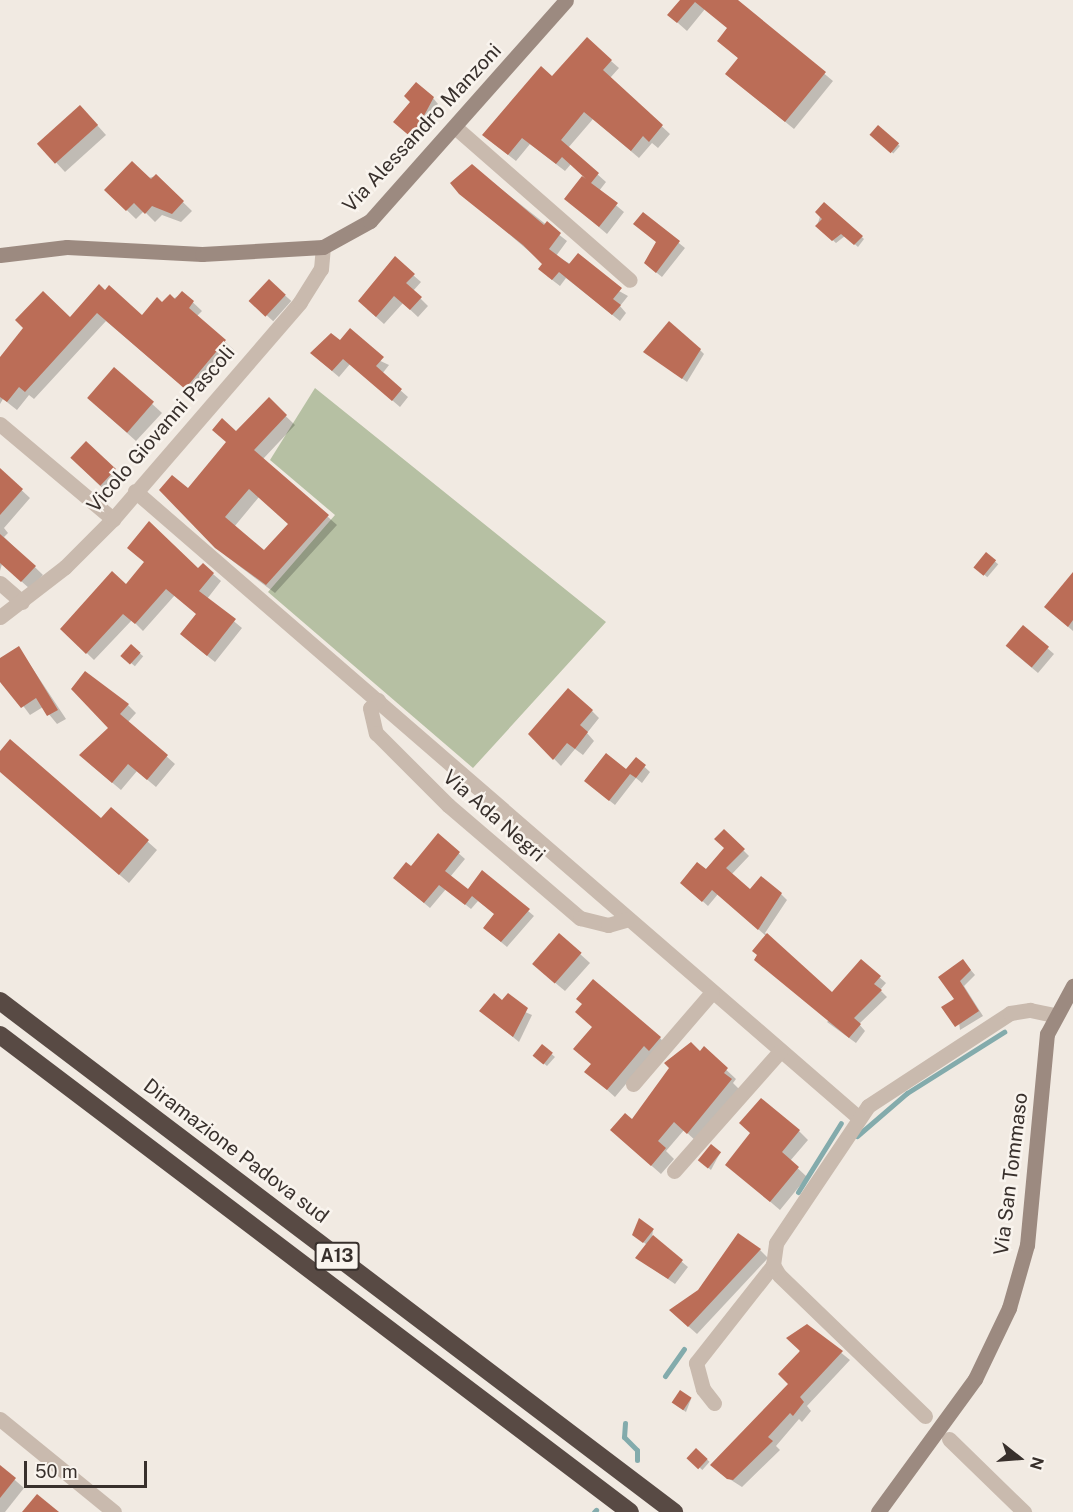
<!DOCTYPE html>
<style>
body{margin:0}
#map{position:relative;width:1073px;height:1512px;overflow:hidden;background:#f1eae2;font-family:"Public Sans",sans-serif}
div>[style]{position:absolute}
[style*='--x']{left:calc(var(--x)*1px);top:calc(var(--y)*1px);width:calc(var(--w)*1px);rotate:calc(var(--a)*1deg)}
.green>*{inset:0;background:#b6c0a3}
.shadow>*{inset:0;background:#0003;transform-origin:0 0}
.stream>*{height:5px;margin:-2.5px;padding:0 2.5px;transform-origin:2.5px;border-radius:2.5px;background:#83abac}
.building>*{inset:0;background:#bb6d57;transform-origin:0 0}
.street>*{height:15px;margin:-7.5px;padding:0 7.5px;transform-origin:7.5px;border-radius:7.5px;background:#c9baae}
.secondary>*{height:15px;margin:-7.5px;padding:0 7.5px;transform-origin:7.5px;border-radius:7.5px;background:#9c8a80}
.highway>*{height:18px;margin:-9px;padding:0 9px;transform-origin:9px;border-radius:9px;background:#584a44}
span{translate:-50% -50%;white-space:nowrap;text-align:center;line-height:1.15;-webkit-text-stroke:5px #f9f4ee;paint-order:stroke}
.shield-label span{padding:2px 4px;background:#f9f4ee;border:2px solid;border-radius:4px;-webkit-text-stroke-width:0}
.shield-label{font-size:18px;color:#38302c;font-weight:700}
.street-label{font-size:20px;color:#38302c}
.north{position:absolute;left:989px;top:1428px;width:60px;height:60px;-webkit-text-stroke:4px #f9f4ee;paint-order:stroke;rotate:107deg;font-size:16px;font-weight:700;line-height:24px;text-align:center;color:#38302c}
.north::after{content:'';display:block;margin:auto;width:21px;height:27px;background:#38302c;clip-path:polygon(50% 0,100% 100%,50% 72%,0 100%)}
.scale{position:absolute;left:24px;top:1461px;width:123px;height:27px;box-sizing:border-box;border:3px solid #38302c;border-top:0;padding-left:8px;font-size:18px;line-height:21px;white-space:nowrap;color:#38302c;-webkit-text-stroke:4px #f9f4ee;paint-order:stroke}
</style>
<div id="map">
<div class="green">
<i style="clip-path:polygon(315px 388px,606px 622px,473px 768px,268px 592px,335px 515px,270px 460px)"></i>
</div>
<div class="shadow">
<i style="clip-path:polygon(682px 0,736px 0,833px 81px,794px 129px,736px 82px,739px 59px,719px 41px,729px 29px,705px 9px,687px 31px,669px 15px)"></i>
<i style="clip-path:polygon(611px 61px,619px 68px,610px 78px,670px 134px,658px 148px,652px 143px,639px 158px,593px 119px,568px 148px,606px 182px,599px 191px,624px 212px,607px 234px,566px 199px,584px 176px,571px 164px,565px 171px,530px 144px,516px 161px,492px 142px,553px 78px)"></i>
<i style="clip-path:polygon(433px 98px,438px 104px,418px 143px,401px 128px)"></i>
<i style="clip-path:polygon(89px 116px,106px 135px,65px 172px,39px 144px)"></i>
<i style="left:878px;top:127px;width:29px;height:10px;rotate:41deg"></i>
<i style="clip-path:polygon(472px 166px,567px 241px,556px 256px,628px 296px,620px 306px,626px 313px,620px 321px,566px 278px,560px 286px,547px 276px,544px 264px,461px 193px,452px 183px)"></i>
<i style="clip-path:polygon(156px 176px,192px 211px,181px 222px,162px 215px,155px 222px,144px 211px,136px 219px,106px 190px)"></i>
<i style="clip-path:polygon(824px 204px,864px 239px,858px 247px,845px 236px,836px 243px,817px 226px)"></i>
<i style="clip-path:polygon(643px 214px,685px 248px,662px 277px,652px 269px,658px 242px)"></i>
<i style="clip-path:polygon(413px 275px,421px 282px,413px 291px,428px 306px,418px 317px,403px 303px,384px 324px,367px 309px)"></i>
<i style="left:269px;top:281px;width:30px;height:27px;rotate:42deg"></i>
<i style="clip-path:polygon(99px 286px,142px 317px,183px 293px,202px 311px,197px 316px,234px 350px,194px 396px,106px 321px,34px 399px,29px 395px,17px 410px,3px 399px,0 404px,0 360px,70px 319px)"></i>
<i style="clip-path:polygon(340px 342px,389px 365px,382px 374px,408px 397px,400px 407px,350px 364px,339px 377px,319px 360px)"></i>
<i style="clip-path:polygon(700px 350px,704px 354px,687px 382px,645px 352px)"></i>
<i style="clip-path:polygon(114px 369px,162px 413px,136px 441px,98px 407px)"></i>
<i style="clip-path:polygon(evenodd,269px 400px,295px 425px,263px 459px,337px 525px,275px 593px,226px 556px,161px 490px,188px 491px,269px 400px,259px 497px,290px 524px,264px 552px,234px 527px,259px 497px)"></i>
<i style="left:86px;top:443px;width:47px;height:21px;rotate:44deg"></i>
<i style="clip-path:polygon(0 470px,30px 498px,4px 528px,8px 533px,4px 537px,43px 575px,30px 589px,2px 564px,0 571px)"></i>
<i style="left:986px;top:554px;width:16px;height:17px;rotate:40deg"></i>
<i style="clip-path:polygon(213px 574px,221px 581px,207px 599px,242px 628px,215px 662px,190px 642px,198px 614px,175px 595px,143px 631px,132px 620px,94px 660px,62px 629px,126px 586px)"></i>
<i style="clip-path:polygon(1073px 579px,1073px 631px,1052px 613px)"></i>
<i style="clip-path:polygon(1023px 627px,1054px 654px,1038px 673px,1013px 652px)"></i>
<i style="left:131px;top:646px;width:16px;height:13px;rotate:40deg"></i>
<i style="clip-path:polygon(19px 648px,66px 719px,57px 724px,43px 707px,30px 715px,0 675px,0 659px)"></i>
<i style="clip-path:polygon(73px 689px,128px 705px,136px 713px,128px 722px,175px 764px,156px 787px,137px 771px,121px 790px,90px 764px,110px 728px)"></i>
<i style="clip-path:polygon(592px 711px,599px 718px,587px 733px,594px 741px,583px 755px,575px 749px,561px 766px,530px 734px)"></i>
<i style="clip-path:polygon(0 753px,102px 820px,111px 809px,157px 850px,129px 883px,0 771px)"></i>
<i style="clip-path:polygon(636px 759px,650px 772px,642px 783px,636px 778px,615px 805px,591px 786px,627px 772px)"></i>
<i style="clip-path:polygon(724px 831px,749px 856px,731px 875px,750px 891px,781px 894px,787px 900px,765px 933px,832px 994px,861px 961px,886px 983px,880px 990px,887px 997px,859px 1024px,865px 1031px,856px 1043px,827px 1022px,830px 1019px,766px 936px,718px 894px,708px 906px,688px 888px,726px 848px)"></i>
<i style="clip-path:polygon(438px 835px,465px 859px,450px 877px,468px 891px,483px 873px,534px 916px,507px 947px,490px 933px,495px 914px,478px 901px,471px 909px,446px 889px,430px 908px,400px 883px)"></i>
<i style="clip-path:polygon(559px 935px,590px 963px,565px 991px,541px 971px)"></i>
<i style="clip-path:polygon(963px 961px,975px 975px,964px 986px,983px 1016px,960px 1030px,956px 999px)"></i>
<i style="clip-path:polygon(502px 1002px,532px 1015px,519px 1042px,487px 1016px)"></i>
<i style="clip-path:polygon(660px 1038px,667px 1046px,652px 1053px,615px 1097px,586px 1071px)"></i>
<i style="clip-path:polygon(542px 1046px,555px 1057px,547px 1066px,537px 1058px)"></i>
<i style="clip-path:polygon(704px 1049px,736px 1079px,733px 1083px,740px 1090px,697px 1142px,684px 1130px,666px 1151px,674px 1159px,661px 1174px,621px 1139px,670px 1068px)"></i>
<i style="clip-path:polygon(799px 1131px,808px 1140px,790px 1161px,807px 1177px,780px 1210px,736px 1173px)"></i>
<i style="clip-path:polygon(720px 1153px,711px 1170px,701px 1162px)"></i>
<i style="clip-path:polygon(653px 1230px,652px 1237px,688px 1267px,675px 1284px,637px 1258px,647px 1245px,637px 1237px)"></i>
<i style="clip-path:polygon(760px 1250px,768px 1258px,697px 1334px,679px 1318px)"></i>
<i style="clip-path:polygon(807px 1325px,850px 1360px,807px 1406px,811px 1411px,802px 1422px,799px 1419px,776px 1446px,780px 1450px,742px 1487px,720px 1473px,790px 1384px)"></i>
<i style="clip-path:polygon(691px 1399px,686px 1412px,676px 1405px)"></i>
<i style="left:696px;top:1450px;width:18px;height:11px;rotate:41deg"></i>
<i style="clip-path:polygon(0 1467px,24px 1488px,5px 1512px,0 1512px)"></i>
</div>
<div class="stream">
<i style="--x:857;--y:1136;--w:66;--a:-40.7"></i>
<i style="--x:907;--y:1093;--w:115;--a:-32.2"></i>
<i style="--x:798;--y:1192;--w:81;--a:-58.1"></i>
<i style="--x:665;--y:1376;--w:33;--a:-55"></i>
<i style="--x:625;--y:1423;--w:14;--a:94"></i>
<i style="--x:624;--y:1437;--w:18;--a:45"></i>
<i style="--x:637;--y:1450;--w:10;--a:90"></i>
<i style="--x:594;--y:1512;--w:3;--a:-45"></i>
</div>
<div class="building">
<i style="clip-path:polygon(680px 0,738px 0,826px 72px,785px 122px,725px 74px,738px 58px,717px 41px,727px 28px,695px 2px,677px 23px,667px 15px)"></i>
<i style="clip-path:polygon(587px 37px,612px 60px,603px 70px,663px 125px,649px 142px,643px 136px,631px 151px,584px 112px,561px 140px,599px 173px,591px 183px,618px 203px,599px 227px,564px 199px,582px 176px,586px 179px,562px 157px,556px 164px,522px 138px,508px 155px,482px 135px,541px 66px,552px 76px)"></i>
<i style="clip-path:polygon(416px 82px,434px 97px,412px 138px,393px 122px,410px 102px,404px 96px)"></i>
<i style="left:80px;top:105px;width:27px;height:58px;rotate:48deg"></i>
<i style="left:878px;top:125px;width:28px;height:13px;rotate:41deg"></i>
<i style="clip-path:polygon(132px 161px,151px 179px,156px 174px,184px 201px,172px 214px,152px 206px,145px 214px,134px 203px,126px 211px,104px 190px)"></i>
<i style="clip-path:polygon(472px 164px,544px 225px,547px 221px,561px 233px,549px 249px,569px 264px,578px 253px,622px 288px,613px 299px,621px 305px,612px 315px,559px 272px,552px 280px,538px 269px,542px 264px,523px 245px,459px 194px,450px 183px)"></i>
<i style="clip-path:polygon(824px 202px,863px 236px,854px 245px,841px 234px,832px 241px,815px 226px,822px 219px,815px 212px)"></i>
<i style="clip-path:polygon(643px 212px,680px 241px,656px 273px,644px 263px,656px 242px,633px 224px)"></i>
<i style="clip-path:polygon(395px 256px,415px 274px,406px 283px,422px 297px,410px 310px,394px 296px,376px 317px,358px 301px)"></i>
<i style="left:269px;top:279px;width:23px;height:30px;rotate:43deg"></i>
<i style="clip-path:polygon(99px 284px,105px 290px,109px 285px,142px 315px,157px 297px,162px 302px,170px 294px,175px 299px,182px 291px,194px 301px,189px 308px,226px 340px,185px 389px,97px 313px,25px 392px,19px 387px,7px 402px,0 397px,0 357px,23px 328px,15px 320px,43px 291px,70px 317px)"></i>
<i style="clip-path:polygon(669px 321px,701px 349px,682px 379px,643px 352px)"></i>
<i style="clip-path:polygon(350px 328px,384px 357px,376px 366px,402px 389px,392px 401px,343px 359px,332px 371px,310px 353px,331px 333px,340px 340px)"></i>
<i style="left:114px;top:367px;width:53px;height:41px;rotate:41deg"></i>
<i style="clip-path:polygon(evenodd,269px 397px,287px 415px,254px 450px,329px 515px,266px 585px,215px 548px,159px 490px,172px 475px,188px 488px,226px 442px,212px 430px,222px 418px,236px 431px,269px 397px,249px 489px,288px 524px,264px 550px,225px 517px,249px 489px)"></i>
<i style="left:86px;top:441px;width:41px;height:23px;rotate:43deg"></i>
<i style="clip-path:polygon(0 468px,23px 489px,0 515px)"></i>
<i style="clip-path:polygon(149px 521px,198px 568px,203px 563px,214px 573px,199px 591px,236px 619px,207px 656px,180px 634px,196px 614px,166px 589px,135px 624px,123px 614px,86px 654px,60px 629px,112px 571px,126px 584px,144px 562px,127px 548px)"></i>
<i style="clip-path:polygon(0 534px,36px 566px,21px 582px,0 563px)"></i>
<i style="left:986px;top:552px;width:13px;height:20px;rotate:39deg"></i>
<i style="clip-path:polygon(1073px 572px,1073px 620px,1068px 627px,1044px 607px)"></i>
<i style="left:1023px;top:625px;width:34px;height:27px;rotate:40deg"></i>
<i style="left:131px;top:644px;width:13px;height:16px;rotate:42deg"></i>
<i style="clip-path:polygon(19px 646px,58px 710px,47px 716px,36px 698px,21px 708px,0 682px,0 658px)"></i>
<i style="clip-path:polygon(85px 671px,129px 704px,120px 714px,168px 755px,147px 780px,128px 764px,112px 783px,79px 755px,108px 728px,71px 689px)"></i>
<i style="clip-path:polygon(568px 688px,593px 710px,580px 725px,588px 732px,575px 749px,567px 743px,553px 760px,528px 734px)"></i>
<i style="clip-path:polygon(10px 739px,101px 818px,111px 807px,149px 840px,119px 875px,0 772px,0 751px)"></i>
<i style="clip-path:polygon(606px 753px,626px 769px,636px 757px,646px 765px,636px 778px,630px 774px,609px 801px,584px 781px)"></i>
<i style="clip-path:polygon(724px 829px,745px 849px,726px 868px,750px 889px,761px 876px,782px 893px,758px 930px,712px 890px,702px 902px,680px 883px,697px 862px,706px 869px,724px 848px,714px 839px)"></i>
<i style="clip-path:polygon(438px 833px,460px 852px,445px 871px,468px 889px,482px 870px,530px 909px,501px 942px,483px 928px,494px 914px,472px 896px,465px 905px,439px 885px,424px 903px,393px 878px,406px 862px,411px 866px)"></i>
<i style="left:559px;top:933px;width:30px;height:41px;rotate:41deg"></i>
<i style="clip-path:polygon(767px 933px,832px 992px,861px 959px,881px 976px,874px 984px,882px 990px,854px 1018px,861px 1024px,849px 1038px,754px 960px,757px 955px,752px 951px)"></i>
<i style="clip-path:polygon(963px 959px,971px 970px,960px 981px,979px 1011px,955px 1027px,941px 1007px,954px 999px,938px 977px)"></i>
<i style="clip-path:polygon(593px 979px,661px 1037px,649px 1051px,644px 1046px,607px 1090px,584px 1072px,591px 1064px,573px 1049px,592px 1027px,575px 1012px,582px 1004px,576px 999px)"></i>
<i style="clip-path:polygon(494px 993px,502px 1000px,508px 993px,528px 1008px,513px 1037px,479px 1011px)"></i>
<i style="clip-path:polygon(691px 1042px,700px 1051px,704px 1046px,728px 1068px,724px 1073px,732px 1079px,687px 1134px,674px 1122px,658px 1141px,666px 1148px,651px 1166px,610px 1130px,625px 1113px,632px 1119px,669px 1068px,664px 1063px)"></i>
<i style="left:542px;top:1044px;width:14px;height:15px;rotate:39deg"></i>
<i style="clip-path:polygon(761px 1098px,800px 1130px,782px 1152px,799px 1167px,770px 1202px,725px 1165px,750px 1133px,739px 1123px)"></i>
<i style="left:711px;top:1144px;width:13px;height:21px;rotate:39deg"></i>
<i style="clip-path:polygon(639px 1218px,654px 1229px,643px 1243px,632px 1235px)"></i>
<i style="clip-path:polygon(738px 1233px,761px 1249px,688px 1327px,669px 1310px,698px 1290px)"></i>
<i style="clip-path:polygon(653px 1235px,683px 1260px,668px 1279px,635px 1258px)"></i>
<i style="clip-path:polygon(807px 1324px,843px 1351px,800px 1397px,804px 1402px,793px 1416px,790px 1413px,768px 1437px,773px 1441px,733px 1480px,727px 1479px,710px 1465px,788px 1384px,778px 1374px,800px 1351px,786px 1338px)"></i>
<i style="left:680px;top:1390px;width:14px;height:15px;rotate:34deg"></i>
<i style="left:696px;top:1448px;width:16px;height:14px;rotate:43deg"></i>
<i style="clip-path:polygon(0 1465px,16px 1478px,0 1498px)"></i>
<i style="clip-path:polygon(37px 1494px,59px 1512px,22px 1512px)"></i>
</div>
<div class="street">
<i style="--x:455;--y:127;--w:232;--a:41.2"></i>
<i style="--x:0;--y:424;--w:148;--a:40.1"></i>
<i style="--x:135;--y:491;--w:956;--a:40.89"></i>
<i style="--x:0;--y:583;--w:29;--a:41"></i>
<i style="--x:0;--y:617;--w:82;--a:-37.6"></i>
<i style="--x:65;--y:567;--w:68;--a:-45"></i>
<i style="--x:113;--y:519;--w:286;--a:-49.2"></i>
<i style="--x:300;--y:302;--w:39;--a:-58"></i>
<i style="--x:321;--y:269;--w:22;--a:-85"></i>
<i style="--x:378;--y:700;--w:11;--a:135"></i>
<i style="--x:370;--y:708;--w:26;--a:77"></i>
<i style="--x:376;--y:733;--w:102;--a:45"></i>
<i style="--x:448;--y:805;--w:174;--a:40.6"></i>
<i style="--x:580;--y:918;--w:29;--a:14"></i>
<i style="--x:608;--y:925;--w:19;--a:-16"></i>
<i style="--x:633;--y:1084;--w:121;--a:-49.3"></i>
<i style="--x:674;--y:1171;--w:160;--a:-48.5"></i>
<i style="--x:714;--y:1403;--w:18;--a:-128"></i>
<i style="--x:703;--y:1389;--w:27;--a:-105"></i>
<i style="--x:696;--y:1363;--w:125;--a:-51.8"></i>
<i style="--x:925;--y:1416;--w:203;--a:-136"></i>
<i style="--x:779;--y:1275;--w:12;--a:-121"></i>
<i style="--x:773;--y:1265;--w:22;--a:-82"></i>
<i style="--x:776;--y:1243;--w:165;--a:-56.1"></i>
<i style="--x:868;--y:1106;--w:170;--a:-33.2"></i>
<i style="--x:1010;--y:1013;--w:20;--a:-9"></i>
<i style="--x:1030;--y:1010;--w:25;--a:12"></i>
<i style="--x:0;--y:1419;--w:147;--a:39.2"></i>
<i style="--x:949;--y:1439;--w:105;--a:44.2"></i>
</div>
<div class="secondary">
<i style="--x:0;--y:255;--w:67;--a:-6.8"></i>
<i style="--x:67;--y:247;--w:135;--a:3"></i>
<i style="--x:202;--y:254;--w:121;--a:-3.3"></i>
<i style="--x:323;--y:247;--w:54;--a:-29"></i>
<i style="--x:370;--y:221;--w:295;--a:-48.4"></i>
<i style="--x:878;--y:1512;--w:165;--a:-53.9"></i>
<i style="--x:975;--y:1379;--w:79;--a:-64.4"></i>
<i style="--x:1009;--y:1308;--w:66;--a:-74.1"></i>
<i style="--x:1027;--y:1245;--w:212;--a:-84.6"></i>
<i style="--x:1047;--y:1034;--w:55;--a:-61.6"></i>
</div>
<div class="highway">
<i style="--x:0;--y:1001;--w:846;--a:37.17"></i>
<i style="--x:0;--y:1035;--w:790;--a:37.13"></i>
</div>
<div class="shield-label">
<span style="left:337px;top:1256px">A13</span>
</div>
<div class="street-label">
<span style="left:422px;top:128px;rotate:-47deg">Via Alessandro Manzoni</span>
<span style="left:161px;top:429px;rotate:-49deg">Vicolo Giovanni Pascoli</span>
<span style="left:494px;top:816px;rotate:41deg">Via Ada Negri</span>
<span style="left:236px;top:1151px;rotate:37deg">Diramazione Padova sud</span>
<span style="left:1011px;top:1174px;rotate:-83deg">Via San Tommaso</span>
</div>
<div class="north">N</div>
<div class="scale">50 m</div>
</div>
